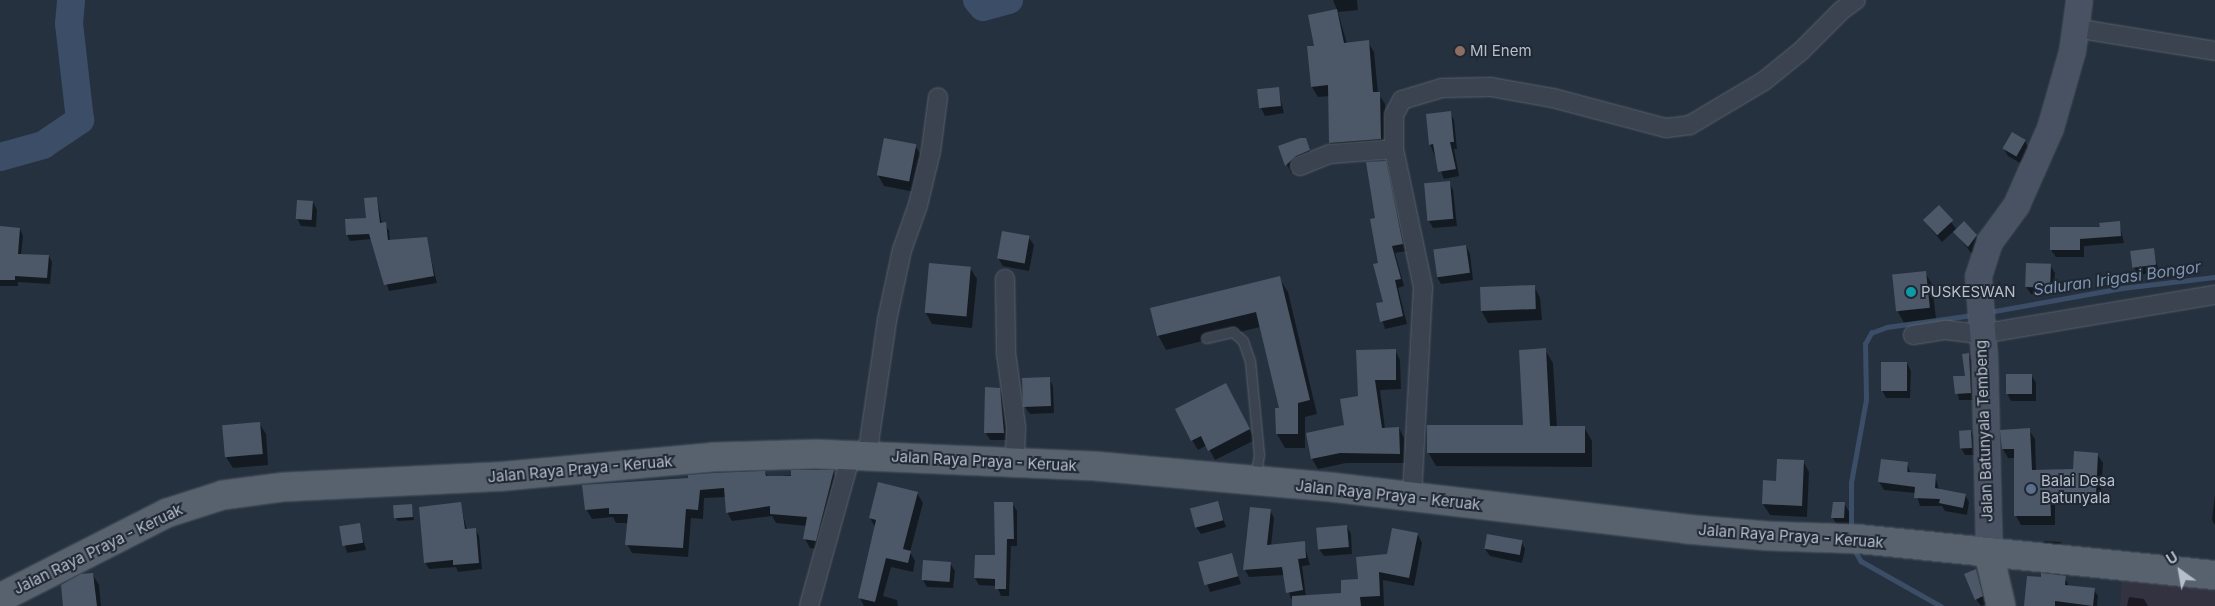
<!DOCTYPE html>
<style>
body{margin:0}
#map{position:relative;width:2215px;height:606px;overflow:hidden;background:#26313f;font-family:Inter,sans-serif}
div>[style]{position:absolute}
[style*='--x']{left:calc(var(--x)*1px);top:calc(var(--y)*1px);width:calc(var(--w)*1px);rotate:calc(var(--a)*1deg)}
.medical>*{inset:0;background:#333240}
.shadow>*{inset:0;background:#0007}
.stream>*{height:4.5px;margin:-2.25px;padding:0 2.25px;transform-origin:2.25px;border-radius:2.25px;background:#3c4e67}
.river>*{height:28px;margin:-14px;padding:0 14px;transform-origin:14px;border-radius:14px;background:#3c4e67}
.building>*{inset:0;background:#4c5868;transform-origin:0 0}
.roads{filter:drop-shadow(0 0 1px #58616c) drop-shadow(0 0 1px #58616c)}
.lane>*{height:9px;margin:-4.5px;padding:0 4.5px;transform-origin:4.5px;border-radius:4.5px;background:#3a434f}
.street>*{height:18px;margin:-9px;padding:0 9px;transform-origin:9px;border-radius:9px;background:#3a434f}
.secondary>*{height:25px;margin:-12.5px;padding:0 12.5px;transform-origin:12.5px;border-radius:12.5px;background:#485262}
.primary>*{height:28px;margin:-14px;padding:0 14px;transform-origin:14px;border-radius:14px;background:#58626f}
.dots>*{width:14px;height:14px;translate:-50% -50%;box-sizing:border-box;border:2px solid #1f2834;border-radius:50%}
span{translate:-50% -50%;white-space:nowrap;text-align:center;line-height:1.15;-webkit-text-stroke:4px #1f2834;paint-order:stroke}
.poi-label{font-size:15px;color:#b6bec9}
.left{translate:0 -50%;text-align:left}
.street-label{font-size:15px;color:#b6bec9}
.water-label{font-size:16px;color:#7f94b0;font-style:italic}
.north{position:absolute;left:2155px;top:546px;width:50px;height:50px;-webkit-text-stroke:4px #1f2834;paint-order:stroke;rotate:328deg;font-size:14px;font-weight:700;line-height:20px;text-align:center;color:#b6bec9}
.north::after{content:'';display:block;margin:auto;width:18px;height:22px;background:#b6bec9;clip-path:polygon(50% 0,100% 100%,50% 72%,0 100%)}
</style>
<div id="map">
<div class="medical">
<i style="clip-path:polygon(2122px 578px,2215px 591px,2215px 606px,2120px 606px)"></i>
</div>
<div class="shadow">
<i style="clip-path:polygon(1333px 0,1357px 0,1358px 10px,1338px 12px,1347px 44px,1368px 42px,1374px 52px,1378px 93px,1385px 104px,1386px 150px,1337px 154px,1330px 143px,1330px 96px,1318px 97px,1312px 87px,1315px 47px,1337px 10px)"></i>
<i style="clip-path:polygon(1278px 88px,1284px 113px,1265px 116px,1261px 108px)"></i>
<i style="clip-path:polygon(1450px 113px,1454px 120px,1457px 149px,1454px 149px,1459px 176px,1444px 179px,1430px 144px)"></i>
<i style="clip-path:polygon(1305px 139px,1313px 158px,1300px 164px,1291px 173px,1279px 147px)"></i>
<i style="clip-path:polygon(2025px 141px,2029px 149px,2020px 163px,2008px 156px,2004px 149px)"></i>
<i style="clip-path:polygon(915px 145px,922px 157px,915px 192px,884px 186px,878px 175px)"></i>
<i style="clip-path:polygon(1385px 162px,1406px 251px,1395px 253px,1404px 286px,1398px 288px,1407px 324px,1385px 329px,1377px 304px,1384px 303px,1379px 264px)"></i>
<i style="clip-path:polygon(1449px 182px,1453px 190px,1457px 226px,1433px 228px,1429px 221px)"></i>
<i style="clip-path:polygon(377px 198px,382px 224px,389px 230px,390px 241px,426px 238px,437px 283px,389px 291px,372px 239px,350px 241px,347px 235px,367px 219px)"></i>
<i style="clip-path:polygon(313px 202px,317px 210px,316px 227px,301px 226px,297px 218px)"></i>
<i style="clip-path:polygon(1939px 207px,1957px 230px,1976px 236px,1980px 243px,1972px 254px,1954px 231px,1942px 242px,1929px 227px,1924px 220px)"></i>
<i style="clip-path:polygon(2119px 222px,2124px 243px,2084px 246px,2084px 257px,2056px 257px,2051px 250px)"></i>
<i style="clip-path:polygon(0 229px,20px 229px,23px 236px,21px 255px,49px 256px,52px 262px,50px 284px,18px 282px,18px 286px,0 286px)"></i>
<i style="clip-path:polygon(1029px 238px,1034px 245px,1029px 271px,1003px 266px,998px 258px)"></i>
<i style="clip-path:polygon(1466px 246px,1470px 254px,1473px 280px,1441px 284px,1437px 277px)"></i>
<i style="clip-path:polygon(2153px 250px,2159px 272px,2138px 275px,2134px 267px)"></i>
<i style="clip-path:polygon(2050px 265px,2055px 273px,2053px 295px,2031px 294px,2026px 287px)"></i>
<i style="clip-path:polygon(970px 268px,977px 279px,972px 328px,932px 324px,926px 313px)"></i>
<i style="clip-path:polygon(1925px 273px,1932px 284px,1936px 319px,1904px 323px,1898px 312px)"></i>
<i style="clip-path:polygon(1279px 278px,1288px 292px,1317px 414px,1305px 417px,1305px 448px,1285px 448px,1277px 434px,1280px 410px,1260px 327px,1166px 350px,1158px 335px)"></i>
<i style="clip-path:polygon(1534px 286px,1540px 298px,1542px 320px,1488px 323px,1482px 312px,1481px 289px)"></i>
<i style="clip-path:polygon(1395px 350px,1400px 360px,1401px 389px,1380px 390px,1385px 429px,1399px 428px,1404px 438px,1405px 463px,1346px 463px,1318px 469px,1312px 459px,1308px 434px,1346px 426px,1359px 397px)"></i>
<i style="clip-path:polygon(1545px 350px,1553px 363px,1557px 427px,1584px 427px,1592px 441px,1592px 467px,1436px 466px,1428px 452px,1525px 427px)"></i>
<i style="clip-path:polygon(1969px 355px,1972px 361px,1974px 400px,1959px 400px,1955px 378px,1967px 377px)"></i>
<i style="clip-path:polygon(1907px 363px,1911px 371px,1910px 398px,1886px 398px,1882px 390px)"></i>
<i style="clip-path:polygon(2032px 376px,2036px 383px,2036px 401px,2011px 401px,2007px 393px)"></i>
<i style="clip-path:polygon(1049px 379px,1053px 386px,1054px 413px,1030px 414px,1025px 407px)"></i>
<i style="clip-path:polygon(999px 389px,1004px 396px,1007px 440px,990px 440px,986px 433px)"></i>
<i style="clip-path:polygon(1231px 394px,1255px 440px,1215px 460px,1207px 445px,1198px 450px,1192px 440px)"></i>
<i style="clip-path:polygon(259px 423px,266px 434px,268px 465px,233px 468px,226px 457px)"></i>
<i style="clip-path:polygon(2029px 430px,2035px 439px,2036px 471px,2074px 471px,2097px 454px,2103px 463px,2100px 505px,2055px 502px,2055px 525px,2021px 525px,2016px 516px,2015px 458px,2008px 458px,2003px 449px)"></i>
<i style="clip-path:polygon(1971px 431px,1975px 439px,1975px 455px,1965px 455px,1961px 448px,1960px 432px)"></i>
<i style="clip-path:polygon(1803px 461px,1809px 472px,1807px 517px,1770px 515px,1763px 504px,1764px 482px,1777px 482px)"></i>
<i style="clip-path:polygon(evenodd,1907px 464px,1911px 474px,1935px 475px,1939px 490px,1965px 495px,1969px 502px,1967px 515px,1945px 511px,1942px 506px,1920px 506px,1916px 493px,1884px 490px,1879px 482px,1907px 464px,1906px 469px,1908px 469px,1907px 479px,1906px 469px)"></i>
<i style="clip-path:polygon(765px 472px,768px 477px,833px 472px,838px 481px,821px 550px,810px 548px,805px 539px,807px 526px,776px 523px,772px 516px,732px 521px,727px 512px,726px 497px,704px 498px,703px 519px,691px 518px,688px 557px,632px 553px,627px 544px,628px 523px,616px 523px,613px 517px,592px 519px,586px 509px)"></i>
<i style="clip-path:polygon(917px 493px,923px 503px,910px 552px,915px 561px,913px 572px,891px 567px,883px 596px,897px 600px,898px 606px,864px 606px,860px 598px,875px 527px,870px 518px)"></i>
<i style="clip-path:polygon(2215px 495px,2215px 525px,2212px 520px)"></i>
<i style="clip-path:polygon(1217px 502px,1226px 527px,1201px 534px,1196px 527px)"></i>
<i style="clip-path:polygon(460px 503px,467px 530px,475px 529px,479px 536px,482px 569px,458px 572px,456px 567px,429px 569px,425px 562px)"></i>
<i style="clip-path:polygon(1012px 503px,1017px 511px,1017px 546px,1011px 546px,1009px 596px,1001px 596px,997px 586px,979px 585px,975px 578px,996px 557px)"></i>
<i style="clip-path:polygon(1844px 503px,1851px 515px,1850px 529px,1839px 528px,1832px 517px)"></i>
<i style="clip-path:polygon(411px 506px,414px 520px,398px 521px,396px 518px)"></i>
<i style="clip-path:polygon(1251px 508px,1270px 510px,1274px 518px,1271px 546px,1304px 543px,1310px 565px,1302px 566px,1306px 597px,1343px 594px,1388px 555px,1418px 535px,1422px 543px,1414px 586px,1383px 580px,1384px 606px,1306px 606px,1305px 597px,1291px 599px,1284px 575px,1249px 577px,1245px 570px)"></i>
<i style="clip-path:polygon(359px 524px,366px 550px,347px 553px,340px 527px)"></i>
<i style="clip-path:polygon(1347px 527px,1351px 534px,1352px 554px,1324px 556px,1319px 549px,1318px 529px)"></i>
<i style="clip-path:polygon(1521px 541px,1525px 549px,1522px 563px,1490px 556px,1485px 549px)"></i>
<i style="clip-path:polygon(2044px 541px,2061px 542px,2063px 547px,2046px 545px)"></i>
<i style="clip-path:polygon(1231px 555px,1241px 584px,1210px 592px,1200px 563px)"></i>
<i style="clip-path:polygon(950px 563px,955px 571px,953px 588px,927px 587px,923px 580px)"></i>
<i style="clip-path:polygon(1976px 570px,1986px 604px,1981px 606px,1976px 599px)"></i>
<i style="clip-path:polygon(92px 574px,99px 585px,101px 606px,65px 606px)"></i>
<i style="clip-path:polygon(2028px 577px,2065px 577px,2069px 587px,2094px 590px,2098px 596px,2097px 606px,2032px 606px)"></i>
<i style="clip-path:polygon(2129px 597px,2144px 599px,2148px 606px,2127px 606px)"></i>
</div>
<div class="stream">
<i style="--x:1989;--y:312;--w:135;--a:-10.2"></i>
<i style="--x:2122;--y:288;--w:94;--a:-6.7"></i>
<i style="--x:1851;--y:530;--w:47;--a:-90"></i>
<i style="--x:1851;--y:483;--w:84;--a:-79.8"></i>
<i style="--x:1866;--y:400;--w:56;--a:-91"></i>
<i style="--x:1865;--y:344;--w:13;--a:-61"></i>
<i style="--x:1871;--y:333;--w:17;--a:-21"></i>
<i style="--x:1887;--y:327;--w:88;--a:-7.9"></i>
<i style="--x:1853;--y:547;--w:16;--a:60"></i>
<i style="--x:1861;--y:561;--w:92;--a:29.4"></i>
</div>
<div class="river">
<i style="--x:977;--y:0;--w:9;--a:49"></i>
<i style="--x:983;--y:7;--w:27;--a:-15"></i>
<i style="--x:0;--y:157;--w:45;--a:-15.6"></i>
<i style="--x:43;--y:145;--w:45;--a:-34"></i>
<i style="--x:80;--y:120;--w:97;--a:-96.5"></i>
<i style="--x:69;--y:24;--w:24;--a:-85"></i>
</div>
<div class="building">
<i style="clip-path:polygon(1337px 9px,1344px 43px,1369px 40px,1373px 92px,1380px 92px,1381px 139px,1329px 143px,1328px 85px,1311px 87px,1307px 46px,1314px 46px,1308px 15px)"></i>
<i style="left:1279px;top:87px;width:19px;height:22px;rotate:84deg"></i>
<i style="clip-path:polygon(1451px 111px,1454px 142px,1450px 142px,1456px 169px,1438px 172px,1433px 144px,1429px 145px,1426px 114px)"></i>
<i style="left:2012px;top:132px;width:16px;height:19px;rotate:30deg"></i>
<i style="left:884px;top:138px;width:33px;height:38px;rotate:11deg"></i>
<i style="clip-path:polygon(1300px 138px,1306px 138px,1310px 150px,1296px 156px,1285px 166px,1278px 146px)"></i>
<i style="clip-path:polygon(1386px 161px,1403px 244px,1392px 246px,1401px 279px,1395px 280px,1403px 316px,1380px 322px,1376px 303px,1383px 302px,1373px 264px,1378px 263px,1370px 219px,1375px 218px,1366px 162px)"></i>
<i style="left:1450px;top:181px;width:38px;height:26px;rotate:85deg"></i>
<i style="clip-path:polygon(377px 197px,380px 223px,386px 222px,388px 240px,427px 237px,434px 276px,384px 285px,369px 234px,346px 235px,345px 219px,366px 218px,364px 198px)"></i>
<i style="left:297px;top:200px;width:16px;height:19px;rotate:4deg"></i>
<i style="left:1939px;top:205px;width:21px;height:22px;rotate:47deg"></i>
<i style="clip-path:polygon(1964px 221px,1977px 235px,1968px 247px,1953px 232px)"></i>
<i style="clip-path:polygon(2120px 221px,2121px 236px,2080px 239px,2080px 250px,2050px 250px,2050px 227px,2100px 227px,2099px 223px)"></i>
<i style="clip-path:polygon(0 226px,20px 228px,18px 254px,49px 255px,47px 278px,15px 276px,15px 280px,0 280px)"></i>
<i style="left:1002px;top:231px;width:28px;height:28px;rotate:10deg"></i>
<i style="left:1466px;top:245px;width:28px;height:33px;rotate:82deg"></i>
<i style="left:2154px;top:248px;width:17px;height:24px;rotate:83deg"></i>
<i style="left:929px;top:263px;width:42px;height:50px;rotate:5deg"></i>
<i style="left:2026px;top:263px;width:25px;height:24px;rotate:2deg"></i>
<i style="left:1926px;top:271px;width:37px;height:34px;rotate:84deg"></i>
<i style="clip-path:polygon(1280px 276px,1310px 400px,1298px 403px,1298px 434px,1276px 434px,1275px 408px,1279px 408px,1256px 312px,1157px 336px,1150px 308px)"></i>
<i style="left:1535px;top:285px;width:24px;height:55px;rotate:88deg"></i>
<i style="clip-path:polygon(1546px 348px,1550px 426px,1585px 426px,1585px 453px,1427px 453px,1427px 425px,1523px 425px,1519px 350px)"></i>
<i style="clip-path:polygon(1396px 349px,1396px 380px,1375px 380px,1382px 428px,1399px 427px,1400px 454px,1340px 453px,1311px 459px,1306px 433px,1344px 425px,1340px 399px,1358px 396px,1356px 350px)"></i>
<i style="clip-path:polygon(1969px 353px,1971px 393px,1955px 394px,1953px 376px,1965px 376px,1962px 354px)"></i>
<i style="left:1881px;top:362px;width:26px;height:29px"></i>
<i style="left:2006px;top:374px;width:26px;height:20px"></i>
<i style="left:1050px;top:377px;width:29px;height:28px;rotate:88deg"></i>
<i style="clip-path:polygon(1226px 383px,1250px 429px,1208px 451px,1201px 436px,1191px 441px,1175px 409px)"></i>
<i style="clip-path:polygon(985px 387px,1000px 388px,1004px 433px,984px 433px)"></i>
<i style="left:260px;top:422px;width:32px;height:38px;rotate:85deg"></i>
<i style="clip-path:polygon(2030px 428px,2032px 470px,2073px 469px,2074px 451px,2098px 453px,2096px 496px,2050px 494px,2051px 516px,2014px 516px,2014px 449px,2002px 449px,2000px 430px)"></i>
<i style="left:1971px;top:430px;width:18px;height:12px;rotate:87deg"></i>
<i style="clip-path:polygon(1777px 459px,1804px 460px,1802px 506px,1762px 504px,1763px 480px,1776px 481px)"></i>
<i style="clip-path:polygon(1881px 459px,1908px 462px,1907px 472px,1936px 474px,1935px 488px,1966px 494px,1963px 508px,1939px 503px,1940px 499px,1914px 498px,1915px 487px,1878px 482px)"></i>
<i style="clip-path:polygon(791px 470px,834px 470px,816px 541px,803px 539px,807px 517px,770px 514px,770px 506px,726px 513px,724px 488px,700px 490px,698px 510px,686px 509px,683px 548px,625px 545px,628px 514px,609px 514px,609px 508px,585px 510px,582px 485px,688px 478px,688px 475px,714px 473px,765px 471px,766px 476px,791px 476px)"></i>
<i style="clip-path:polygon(878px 482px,918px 492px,903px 549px,911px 551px,908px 563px,886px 558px,875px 602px,858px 598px,876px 520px,869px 518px)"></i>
<i style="left:1218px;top:501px;width:20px;height:29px;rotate:75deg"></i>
<i style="clip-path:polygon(461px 502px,465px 529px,476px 528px,479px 563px,453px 565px,453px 560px,424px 563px,419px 507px)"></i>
<i style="clip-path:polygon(994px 502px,1013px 502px,1014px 539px,1007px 539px,1006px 589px,995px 589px,995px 579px,974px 578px,975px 555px,995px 555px)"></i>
<i style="clip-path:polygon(1833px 502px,1845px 502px,1844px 518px,1831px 518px)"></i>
<i style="left:412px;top:504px;width:13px;height:19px;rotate:86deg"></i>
<i style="clip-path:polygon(1250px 507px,1271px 509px,1267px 545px,1305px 541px,1306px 558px,1298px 559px,1303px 590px,1286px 593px,1282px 567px,1243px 570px)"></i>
<i style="left:360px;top:523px;width:20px;height:21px;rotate:81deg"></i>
<i style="left:1347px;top:525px;width:22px;height:31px;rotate:85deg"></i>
<i style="clip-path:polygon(1392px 528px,1418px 533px,1409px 578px,1379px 572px,1380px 596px,1360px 597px,1361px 606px,1292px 606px,1292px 596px,1341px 593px,1341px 580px,1358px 579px,1356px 557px,1387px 554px)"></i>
<i style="left:1487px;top:534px;width:36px;height:15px;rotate:10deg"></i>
<i style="left:1232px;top:553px;width:24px;height:35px;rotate:75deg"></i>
<i style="left:923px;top:560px;width:28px;height:20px;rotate:4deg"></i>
<i style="clip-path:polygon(1976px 569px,1983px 596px,1975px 600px,1964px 574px)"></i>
<i style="clip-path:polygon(93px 573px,97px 606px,63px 606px,61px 585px,81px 574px)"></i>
<i style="clip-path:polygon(2041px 573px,2066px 576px,2065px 585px,2095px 588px,2093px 606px,2055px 601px,2055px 606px,2024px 606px,2027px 576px,2041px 577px)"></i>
</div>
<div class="roads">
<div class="lane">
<i style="--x:1206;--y:338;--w:28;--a:-13"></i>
<i style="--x:1233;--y:332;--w:13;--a:42"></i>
<i style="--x:1243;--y:341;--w:21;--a:71"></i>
<i style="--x:1250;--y:361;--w:94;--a:84.5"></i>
<i style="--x:1259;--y:455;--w:23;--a:100"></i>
</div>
<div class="street">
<i style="--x:2075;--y:28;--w:142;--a:9.3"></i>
<i style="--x:1300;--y:166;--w:32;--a:-22"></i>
<i style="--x:1330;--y:154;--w:64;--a:-4.5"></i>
<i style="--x:1005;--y:279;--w:74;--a:89.2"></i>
<i style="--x:1006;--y:353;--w:75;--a:82.3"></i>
<i style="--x:1016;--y:427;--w:34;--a:92"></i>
<i style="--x:1913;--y:335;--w:33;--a:-9"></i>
<i style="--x:1946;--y:330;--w:35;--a:7"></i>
<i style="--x:1981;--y:334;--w:237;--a:-9.5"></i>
<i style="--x:867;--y:456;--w:137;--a:-81.6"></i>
<i style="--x:887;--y:320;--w:72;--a:-77.9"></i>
<i style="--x:902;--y:250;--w:48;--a:-70.4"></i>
<i style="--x:918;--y:205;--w:56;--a:-76.5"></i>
<i style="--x:931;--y:151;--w:54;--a:-82.6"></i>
<i style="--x:1412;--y:497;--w:210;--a:-87"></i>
<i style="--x:1423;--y:287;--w:141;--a:-101.9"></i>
<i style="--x:1394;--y:149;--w:34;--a:-90"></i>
<i style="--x:1394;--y:115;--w:17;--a:-62"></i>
<i style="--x:1402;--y:100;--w:42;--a:-16.7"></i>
<i style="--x:1442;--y:88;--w:49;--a:-1.2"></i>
<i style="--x:1491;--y:87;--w:63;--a:10.1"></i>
<i style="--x:1553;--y:98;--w:117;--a:14.9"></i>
<i style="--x:1666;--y:128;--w:24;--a:-7"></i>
<i style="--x:1690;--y:125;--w:86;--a:-30.7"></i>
<i style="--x:1764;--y:81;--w:48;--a:-39"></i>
<i style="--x:1801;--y:51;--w:58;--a:-45"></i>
<i style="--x:1842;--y:10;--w:17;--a:-36"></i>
<i style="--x:809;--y:606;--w:157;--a:-74.5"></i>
</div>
<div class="secondary">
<i style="--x:1989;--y:554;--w:198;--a:-91.4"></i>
<i style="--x:1984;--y:356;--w:80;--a:-94.3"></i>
<i style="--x:1978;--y:276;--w:36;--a:-72"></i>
<i style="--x:1989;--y:242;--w:46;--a:-53.9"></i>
<i style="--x:2016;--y:205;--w:84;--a:-66.2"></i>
<i style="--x:2050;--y:128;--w:80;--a:-74.1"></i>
<i style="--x:2072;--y:51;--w:51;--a:-82.2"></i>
</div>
<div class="primary">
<i style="--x:1989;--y:554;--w:53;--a:77"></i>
<i style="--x:0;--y:598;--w:187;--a:-27"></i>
<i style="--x:167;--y:513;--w:59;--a:-17.8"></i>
<i style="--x:223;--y:495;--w:62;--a:-7.5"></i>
<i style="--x:284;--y:487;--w:222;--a:-2.8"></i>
<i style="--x:506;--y:476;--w:208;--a:-5.2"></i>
<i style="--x:713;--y:457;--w:104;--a:-1.7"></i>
<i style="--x:817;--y:454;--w:277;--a:2.5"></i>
<i style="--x:1094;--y:466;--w:237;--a:5.1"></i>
<i style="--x:1330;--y:487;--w:357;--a:6.7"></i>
<i style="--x:1685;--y:529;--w:83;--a:4.8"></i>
<i style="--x:1768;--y:536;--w:91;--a:1.9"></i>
<i style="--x:1859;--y:539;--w:358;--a:5.8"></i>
</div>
</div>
<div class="dots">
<i style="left:1460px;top:51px;background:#8d6e63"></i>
<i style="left:1911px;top:292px;background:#0f9aa8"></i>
<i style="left:2031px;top:489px;background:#5c6f8a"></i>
</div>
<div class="poi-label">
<span class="left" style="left:1470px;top:51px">MI Enem</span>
<span class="left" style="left:1921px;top:292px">PUSKESWAN</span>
<span class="left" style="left:2041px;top:489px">Balai Desa<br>Batunyala</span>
</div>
<div class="street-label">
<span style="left:1984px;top:431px;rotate:-92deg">Jalan Batunyala Tembeng</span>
<span style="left:984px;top:461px;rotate:3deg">Jalan Raya Praya - Keruak</span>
<span style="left:580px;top:469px;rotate:-5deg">Jalan Raya Praya - Keruak</span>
<span style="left:1388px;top:495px;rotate:6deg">Jalan Raya Praya - Keruak</span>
<span style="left:1791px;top:536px;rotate:4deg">Jalan Raya Praya - Keruak</span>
<span style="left:98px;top:549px;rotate:-26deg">Jalan Raya Praya - Keruak</span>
</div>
<div class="water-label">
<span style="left:2117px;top:278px;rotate:-8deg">Saluran Irigasi Bongor</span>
</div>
<div class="north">U</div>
</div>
